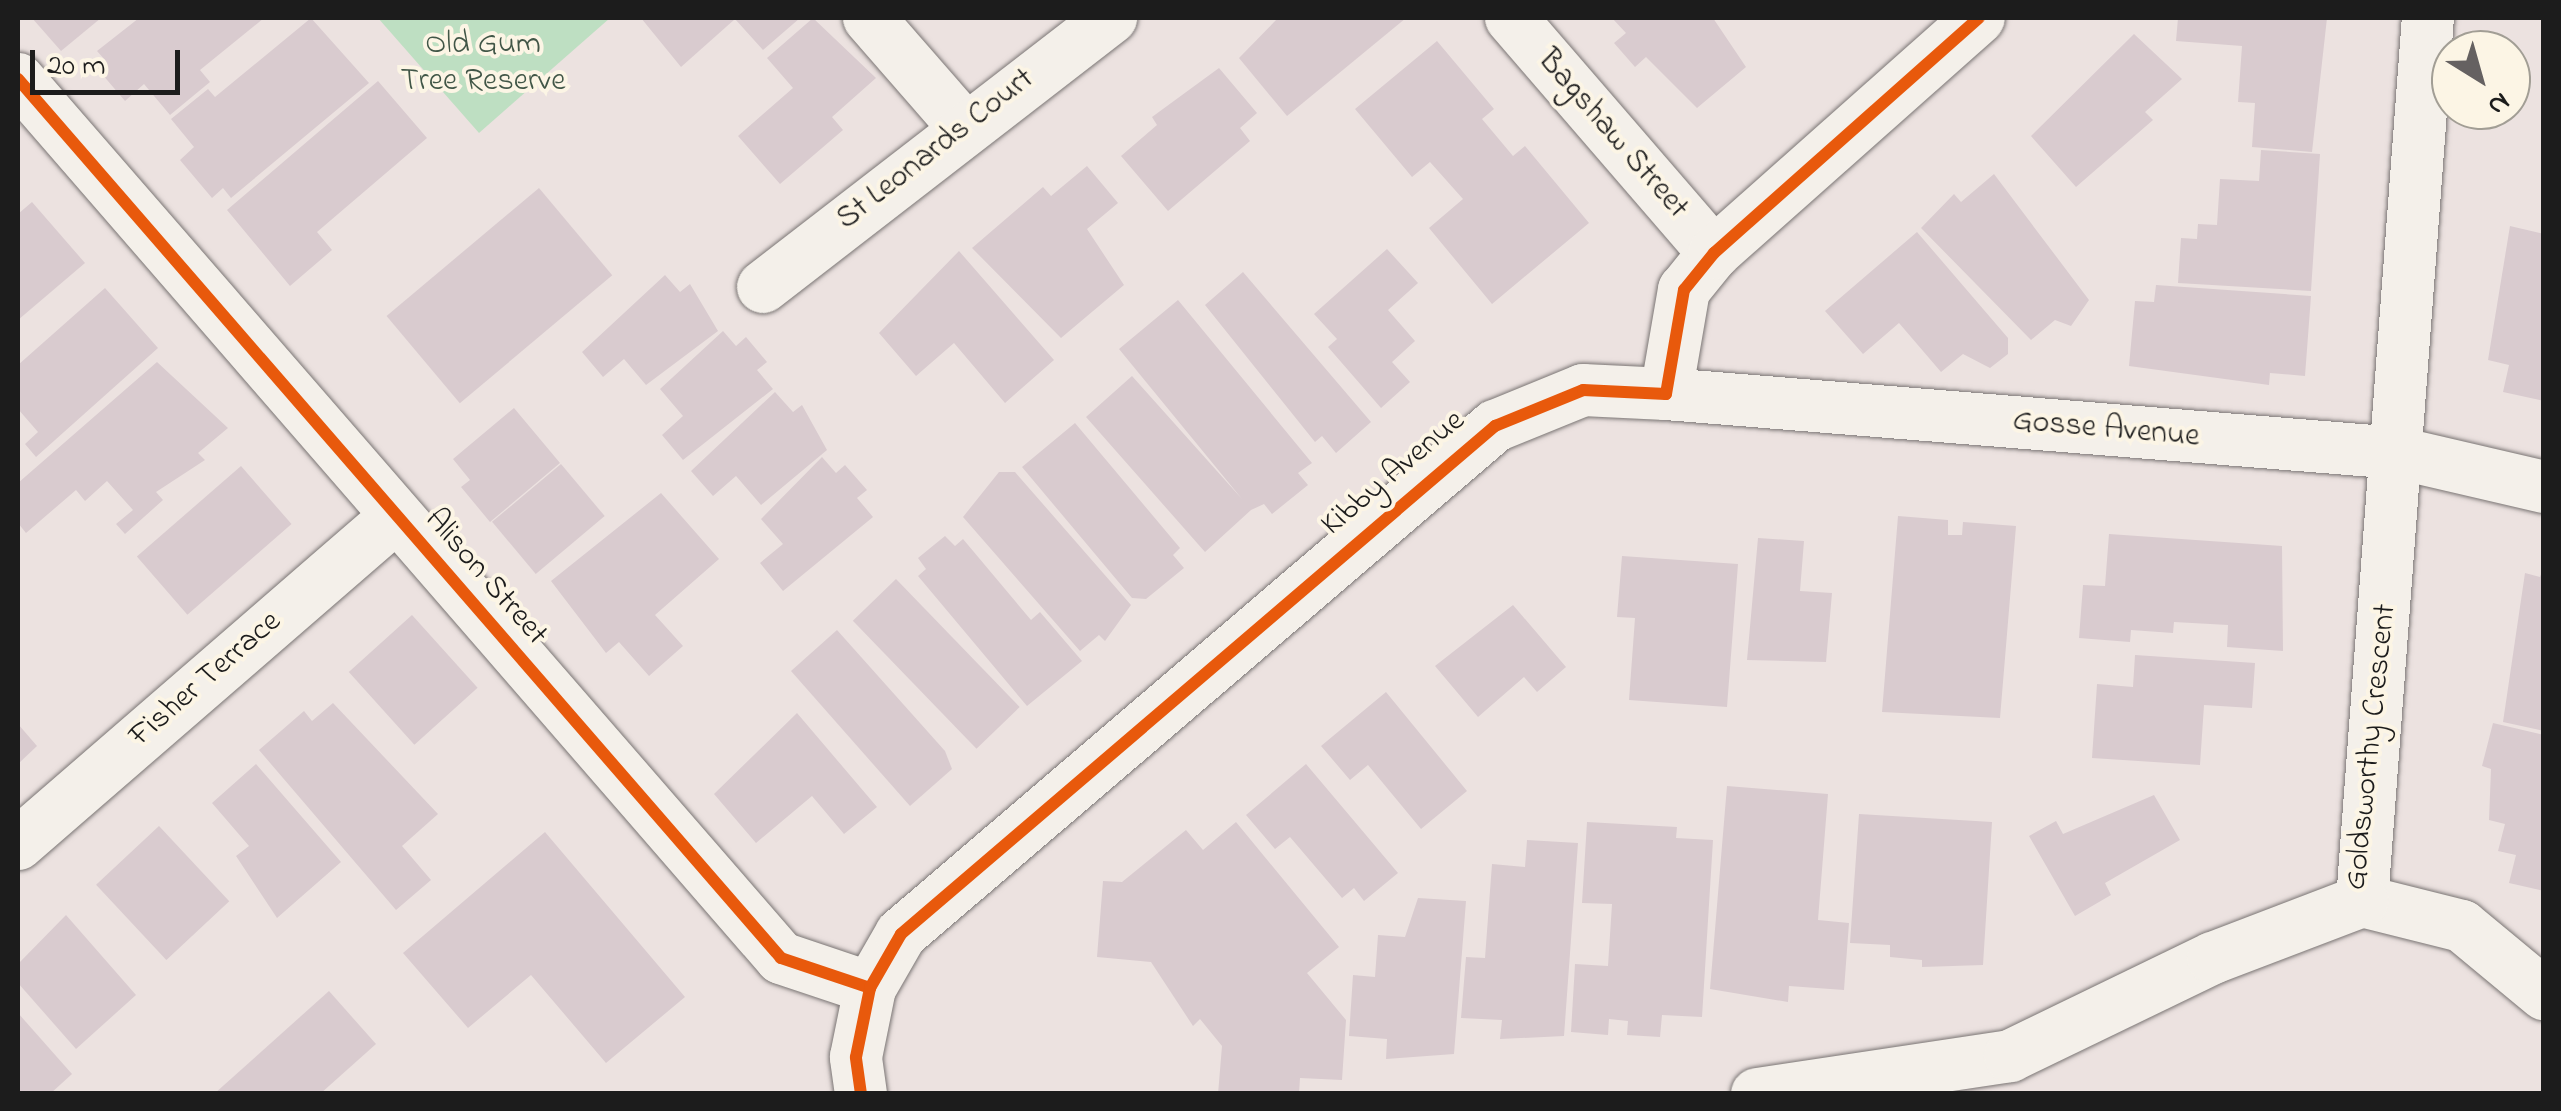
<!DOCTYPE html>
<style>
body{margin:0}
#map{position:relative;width:2561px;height:1111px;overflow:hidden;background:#ece2e0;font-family:"Indie Flower",sans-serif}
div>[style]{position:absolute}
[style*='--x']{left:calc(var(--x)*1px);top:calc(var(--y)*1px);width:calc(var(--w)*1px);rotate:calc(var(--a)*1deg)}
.green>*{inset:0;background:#bedfc2}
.building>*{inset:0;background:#d9cbcf;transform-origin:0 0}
.roads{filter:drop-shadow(0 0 2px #7a7574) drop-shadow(0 0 2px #7a7574)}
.minor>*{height:52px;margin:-26px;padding:0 26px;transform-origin:26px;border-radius:26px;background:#f4f0ea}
.cycleway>*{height:12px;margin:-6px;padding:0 6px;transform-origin:6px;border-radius:6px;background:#e8590c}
span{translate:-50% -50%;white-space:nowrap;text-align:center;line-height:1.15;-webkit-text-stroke:8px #fcf5e5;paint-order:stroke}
.park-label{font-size:32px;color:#415647}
.street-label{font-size:32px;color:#1c1c1c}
.frame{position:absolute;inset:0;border:20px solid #1c1c1c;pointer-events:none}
.north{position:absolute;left:2431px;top:30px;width:100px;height:100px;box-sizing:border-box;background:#fcf5e5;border:2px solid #a29e95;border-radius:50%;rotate:143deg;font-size:28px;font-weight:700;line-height:40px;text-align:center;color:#1c1c1c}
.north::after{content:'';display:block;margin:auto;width:35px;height:45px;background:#656161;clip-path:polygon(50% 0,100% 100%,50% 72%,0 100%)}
.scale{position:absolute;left:30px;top:50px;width:150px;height:45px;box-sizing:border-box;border:5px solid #1c1c1c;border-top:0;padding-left:12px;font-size:30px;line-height:35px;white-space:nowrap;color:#1c1c1c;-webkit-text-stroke:8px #fcf5e5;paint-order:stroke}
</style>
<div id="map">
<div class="green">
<i style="clip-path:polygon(378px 18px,610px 18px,479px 133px)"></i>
</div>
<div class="building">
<i style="clip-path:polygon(32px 18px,101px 18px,61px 51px)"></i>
<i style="clip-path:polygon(139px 18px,264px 18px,200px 70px,210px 82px,170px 115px,144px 84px,125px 101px,96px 67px,105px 60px,97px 51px)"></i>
<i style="clip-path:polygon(311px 18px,369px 83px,231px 198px,223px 188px,212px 198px,180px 160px,194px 147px,171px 119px,208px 89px,215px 97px)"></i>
<i style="clip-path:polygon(641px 18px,800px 18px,763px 50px,735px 19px,681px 67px)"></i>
<i style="clip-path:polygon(813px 18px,876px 78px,832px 117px,843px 130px,780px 184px,738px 136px,793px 88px,767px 58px)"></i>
<i style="clip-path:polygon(1278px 18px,1406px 18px,1287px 116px,1239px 58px)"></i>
<i style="clip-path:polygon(1612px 18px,1713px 18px,1746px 67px,1697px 108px,1646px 57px,1635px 67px,1614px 43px,1626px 33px)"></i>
<i style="clip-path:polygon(2178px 18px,2327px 18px,2312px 152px,2252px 147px,2255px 103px,2238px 102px,2242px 46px,2176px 41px)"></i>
<i style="clip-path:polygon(2134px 34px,2182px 79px,2145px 112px,2153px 120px,2076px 187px,2031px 136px)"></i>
<i style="clip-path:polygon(1437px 41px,1494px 109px,1482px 119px,1513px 156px,1525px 146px,1589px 223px,1492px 304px,1429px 228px,1463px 199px,1430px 162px,1412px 177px,1355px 109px)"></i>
<i style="clip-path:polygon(1219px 68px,1257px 113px,1240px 128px,1250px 141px,1168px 211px,1121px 156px,1157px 125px,1152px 117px)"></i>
<i style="clip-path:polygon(378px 81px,427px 138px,317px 232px,332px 250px,290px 286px,227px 210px)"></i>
<i style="clip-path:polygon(2261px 150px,2320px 154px,2311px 291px,2178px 283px,2181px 238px,2197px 239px,2198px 224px,2217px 225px,2220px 179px,2259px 181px)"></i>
<i style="clip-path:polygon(1087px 166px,1118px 203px,1087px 229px,1124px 285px,1061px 338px,972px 248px,1043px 187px,1051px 196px)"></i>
<i style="clip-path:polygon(1994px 174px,2089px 300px,2071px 326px,2055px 320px,2031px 340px,1921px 228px,1954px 194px,1961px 202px)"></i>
<i style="left:539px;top:188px;width:114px;height:199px;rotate:50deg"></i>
<i style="clip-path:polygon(32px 202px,85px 263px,18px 320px,18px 214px)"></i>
<i style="clip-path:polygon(2510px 226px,2544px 234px,2544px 401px,2503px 392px,2509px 365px,2488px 360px)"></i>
<i style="clip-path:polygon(1917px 232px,2008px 338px,2008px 354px,1990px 368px,1963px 354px,1941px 372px,1899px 323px,1863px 354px,1825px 311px)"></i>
<i style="clip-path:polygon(1387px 249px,1418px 283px,1388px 310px,1415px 341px,1392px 362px,1410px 382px,1381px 408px,1328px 347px,1337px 339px,1314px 314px)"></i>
<i style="clip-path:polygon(959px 251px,1054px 360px,1005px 403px,954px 343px,916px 376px,879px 333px)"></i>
<i style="clip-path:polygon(1243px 272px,1371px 422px,1336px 453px,1322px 436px,1315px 442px,1205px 305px)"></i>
<i style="clip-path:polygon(665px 275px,680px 292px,690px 284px,718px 331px,646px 385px,624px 359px,603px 377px,582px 352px)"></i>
<i style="clip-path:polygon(2156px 285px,2311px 296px,2305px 376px,2270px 373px,2269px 385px,2129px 366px,2135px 301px,2154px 302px)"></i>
<i style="clip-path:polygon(105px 288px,158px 348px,36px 457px,25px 444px,38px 432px,18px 409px,18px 365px)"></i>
<i style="clip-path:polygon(1178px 300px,1312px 463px,1298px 473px,1308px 485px,1272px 514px,1264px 504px,1251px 510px,1205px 552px,1086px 417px,1132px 376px,1242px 499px,1119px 349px)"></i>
<i style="clip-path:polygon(723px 331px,736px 346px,746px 337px,767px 362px,757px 370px,773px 389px,683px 460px,662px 435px,683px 416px,660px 389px)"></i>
<i style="clip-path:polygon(157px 362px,228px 428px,198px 453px,205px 460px,156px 492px,163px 500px,125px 534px,116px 524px,133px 510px,107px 481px,85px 501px,76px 490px,26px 533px,18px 523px,18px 483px)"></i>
<i style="clip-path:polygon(775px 392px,793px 412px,802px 405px,827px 450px,761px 505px,736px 476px,713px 496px,691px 471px)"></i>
<i style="clip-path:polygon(514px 408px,560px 463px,490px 522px,461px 487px,470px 480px,453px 459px)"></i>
<i style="clip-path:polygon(1075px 423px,1180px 548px,1173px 555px,1184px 568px,1146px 599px,1132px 598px,1022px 467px)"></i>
<i style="clip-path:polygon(822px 457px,836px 473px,845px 465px,867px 490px,857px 498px,873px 517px,783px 591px,760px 563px,783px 544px,761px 519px)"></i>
<i style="left:561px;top:464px;width:68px;height:90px;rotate:50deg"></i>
<i style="left:241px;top:466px;width:77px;height:138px;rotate:49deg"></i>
<i style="clip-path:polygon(999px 472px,1015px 472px,1131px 605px,1105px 641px,1099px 635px,1080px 651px,963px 517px)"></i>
<i style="clip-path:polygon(661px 493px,719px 559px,655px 615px,683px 646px,649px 676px,619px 642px,606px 653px,551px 581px)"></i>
<i style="clip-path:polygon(1898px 516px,1948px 520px,1948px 535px,1962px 535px,1963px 522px,2016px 526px,2000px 718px,1882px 712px)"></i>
<i style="clip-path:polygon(2109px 534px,2282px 546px,2283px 651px,2227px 647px,2228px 625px,2174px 622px,2173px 633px,2131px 630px,2130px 642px,2079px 638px,2083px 585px,2105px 586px)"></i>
<i style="clip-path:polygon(945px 536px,955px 546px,963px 539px,1031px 620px,1040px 612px,1082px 661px,1027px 706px,918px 576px,926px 569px,918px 558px)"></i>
<i style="clip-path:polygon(1758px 538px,1804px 541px,1800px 591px,1832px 593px,1826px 662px,1747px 660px)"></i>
<i style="clip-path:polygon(1622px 556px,1738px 564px,1727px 707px,1629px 700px,1635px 618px,1617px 617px)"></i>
<i style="clip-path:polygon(2544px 566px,2544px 731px,2503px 722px,2525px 573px,2540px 577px)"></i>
<i style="left:896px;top:579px;width:178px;height:60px;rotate:46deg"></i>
<i style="clip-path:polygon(1513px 605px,1566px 667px,1537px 692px,1524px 677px,1478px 717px,1435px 666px)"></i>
<i style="left:412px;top:615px;width:98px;height:85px;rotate:48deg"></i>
<i style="clip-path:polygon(837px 630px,945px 751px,952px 769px,910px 806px,791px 671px)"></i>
<i style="clip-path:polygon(2135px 655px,2255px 663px,2252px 708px,2204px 705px,2200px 765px,2092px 758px,2097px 684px,2133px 687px)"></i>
<i style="clip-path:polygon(1386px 692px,1467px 791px,1421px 829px,1368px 765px,1350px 780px,1321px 746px)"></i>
<i style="clip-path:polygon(333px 703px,438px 814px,402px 846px,431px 880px,396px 910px,259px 750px,304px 711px,312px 721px)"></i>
<i style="clip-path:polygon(797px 713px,877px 807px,844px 834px,812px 796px,756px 843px,714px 794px)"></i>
<i style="clip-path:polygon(2493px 723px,2544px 735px,2544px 891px,2509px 883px,2516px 855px,2498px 851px,2505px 824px,2489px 820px,2491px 769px,2482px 766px)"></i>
<i style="clip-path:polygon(18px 724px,37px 746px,18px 764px)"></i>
<i style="clip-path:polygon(256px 764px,341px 862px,277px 918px,236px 856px,249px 846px,212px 803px)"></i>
<i style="clip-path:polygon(1306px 764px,1398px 873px,1364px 901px,1354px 888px,1342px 898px,1290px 837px,1275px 849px,1246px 815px)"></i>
<i style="clip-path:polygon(1727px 786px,1828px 794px,1818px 920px,1849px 923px,1844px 990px,1789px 986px,1788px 1002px,1710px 989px)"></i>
<i style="clip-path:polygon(2154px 795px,2180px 840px,2105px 883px,2111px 895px,2075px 916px,2029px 836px,2056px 821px,2063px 834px)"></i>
<i style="clip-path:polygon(1859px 814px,1992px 822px,1983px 965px,1922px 967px,1922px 960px,1890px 957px,1890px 945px,1850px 943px)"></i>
<i style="clip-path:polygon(1236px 822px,1339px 947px,1307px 973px,1346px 1020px,1342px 1080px,1300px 1078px,1299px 1094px,1218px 1094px,1222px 1046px,1200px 1019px,1193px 1026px,1151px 962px,1097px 957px,1103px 881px,1122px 882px,1186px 830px,1203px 850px)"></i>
<i style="clip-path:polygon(1587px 822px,1677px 827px,1676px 838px,1713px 840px,1702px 1017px,1662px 1015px,1660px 1037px,1627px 1035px,1628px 1021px,1609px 1019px,1608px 1035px,1571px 1032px,1575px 964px,1608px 966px,1612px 904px,1582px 903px)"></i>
<i style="left:159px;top:826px;width:103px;height:86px;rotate:47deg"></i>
<i style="clip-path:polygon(545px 832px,685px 997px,606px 1063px,531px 975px,468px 1028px,403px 953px)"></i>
<i style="clip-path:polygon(1527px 840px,1578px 843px,1564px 1036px,1500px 1039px,1502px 1020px,1461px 1018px,1466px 957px,1485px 958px,1492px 864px,1525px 867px)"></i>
<i style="clip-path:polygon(1418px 898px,1466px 901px,1454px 1054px,1386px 1059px,1387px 1039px,1349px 1036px,1353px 975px,1375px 977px,1378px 935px,1405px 937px)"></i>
<i style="clip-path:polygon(66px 915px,136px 995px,76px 1049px,18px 983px,18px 964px)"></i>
<i style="clip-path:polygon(329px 991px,376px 1044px,320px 1094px,214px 1094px)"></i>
<i style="clip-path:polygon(18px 1013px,72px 1074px,50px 1094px,18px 1094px)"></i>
</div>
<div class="roads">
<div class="minor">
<i style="--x:869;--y:18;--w:146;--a:48.9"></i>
<i style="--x:1511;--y:18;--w:311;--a:49.2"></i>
<i style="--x:18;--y:79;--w:1164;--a:49.04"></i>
<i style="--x:781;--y:958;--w:94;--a:18.6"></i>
<i style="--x:763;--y:287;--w:440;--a:-37.7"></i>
<i style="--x:1666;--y:394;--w:734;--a:4.61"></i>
<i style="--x:2398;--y:453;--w:150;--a:13.1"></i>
<i style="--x:18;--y:844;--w:499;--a:-40.9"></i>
<i style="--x:2362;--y:901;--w:885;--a:-85.73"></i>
<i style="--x:2362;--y:901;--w:103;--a:14"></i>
<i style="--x:2462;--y:926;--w:107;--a:39.7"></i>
<i style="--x:861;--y:1094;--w:37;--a:-98"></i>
<i style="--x:856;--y:1057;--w:70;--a:-78.5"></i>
<i style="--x:870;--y:988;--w:62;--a:-60.1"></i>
<i style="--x:901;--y:934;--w:782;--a:-40.54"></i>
<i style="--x:1495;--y:426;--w:95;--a:-22.2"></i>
<i style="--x:1583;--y:390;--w:83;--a:2.8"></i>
<i style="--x:1666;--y:394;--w:106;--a:-80.2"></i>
<i style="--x:1684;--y:290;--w:48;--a:-51"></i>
<i style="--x:1714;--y:253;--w:354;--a:-41.6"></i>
<i style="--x:1757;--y:1094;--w:256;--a:-8.5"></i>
<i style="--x:2010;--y:1056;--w:225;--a:-25.8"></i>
<i style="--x:2213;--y:958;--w:160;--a:-20.9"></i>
</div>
</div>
<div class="cycleway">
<i style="--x:18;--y:79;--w:1164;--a:49.04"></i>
<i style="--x:781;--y:958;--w:94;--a:18.6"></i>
<i style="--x:861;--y:1094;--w:37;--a:-98"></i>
<i style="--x:856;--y:1057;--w:70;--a:-78.5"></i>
<i style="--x:870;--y:988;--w:62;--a:-60.1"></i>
<i style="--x:901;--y:934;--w:782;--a:-40.54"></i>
<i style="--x:1495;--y:426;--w:95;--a:-22.2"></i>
<i style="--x:1583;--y:390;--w:83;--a:2.8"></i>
<i style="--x:1666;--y:394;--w:106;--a:-80.2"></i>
<i style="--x:1684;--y:290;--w:48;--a:-51"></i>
<i style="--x:1714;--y:253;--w:354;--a:-41.6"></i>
</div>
<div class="park-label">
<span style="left:483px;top:64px">Old Gum<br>Tree Reserve</span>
</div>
<div class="street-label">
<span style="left:1612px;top:135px;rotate:49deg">Bagshaw Street</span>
<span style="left:936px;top:150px;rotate:-38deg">St Leonards Court</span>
<span style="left:2106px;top:430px;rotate:5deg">Gosse Avenue</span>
<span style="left:1394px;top:474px;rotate:-40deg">Kibby Avenue</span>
<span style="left:485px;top:578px;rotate:49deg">Alison Street</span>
<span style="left:206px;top:680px;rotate:-41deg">Fisher Terrace</span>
<span style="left:2372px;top:747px;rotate:-84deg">Goldsworthy Crescent</span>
</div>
<div class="frame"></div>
<div class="north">N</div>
<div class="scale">20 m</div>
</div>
